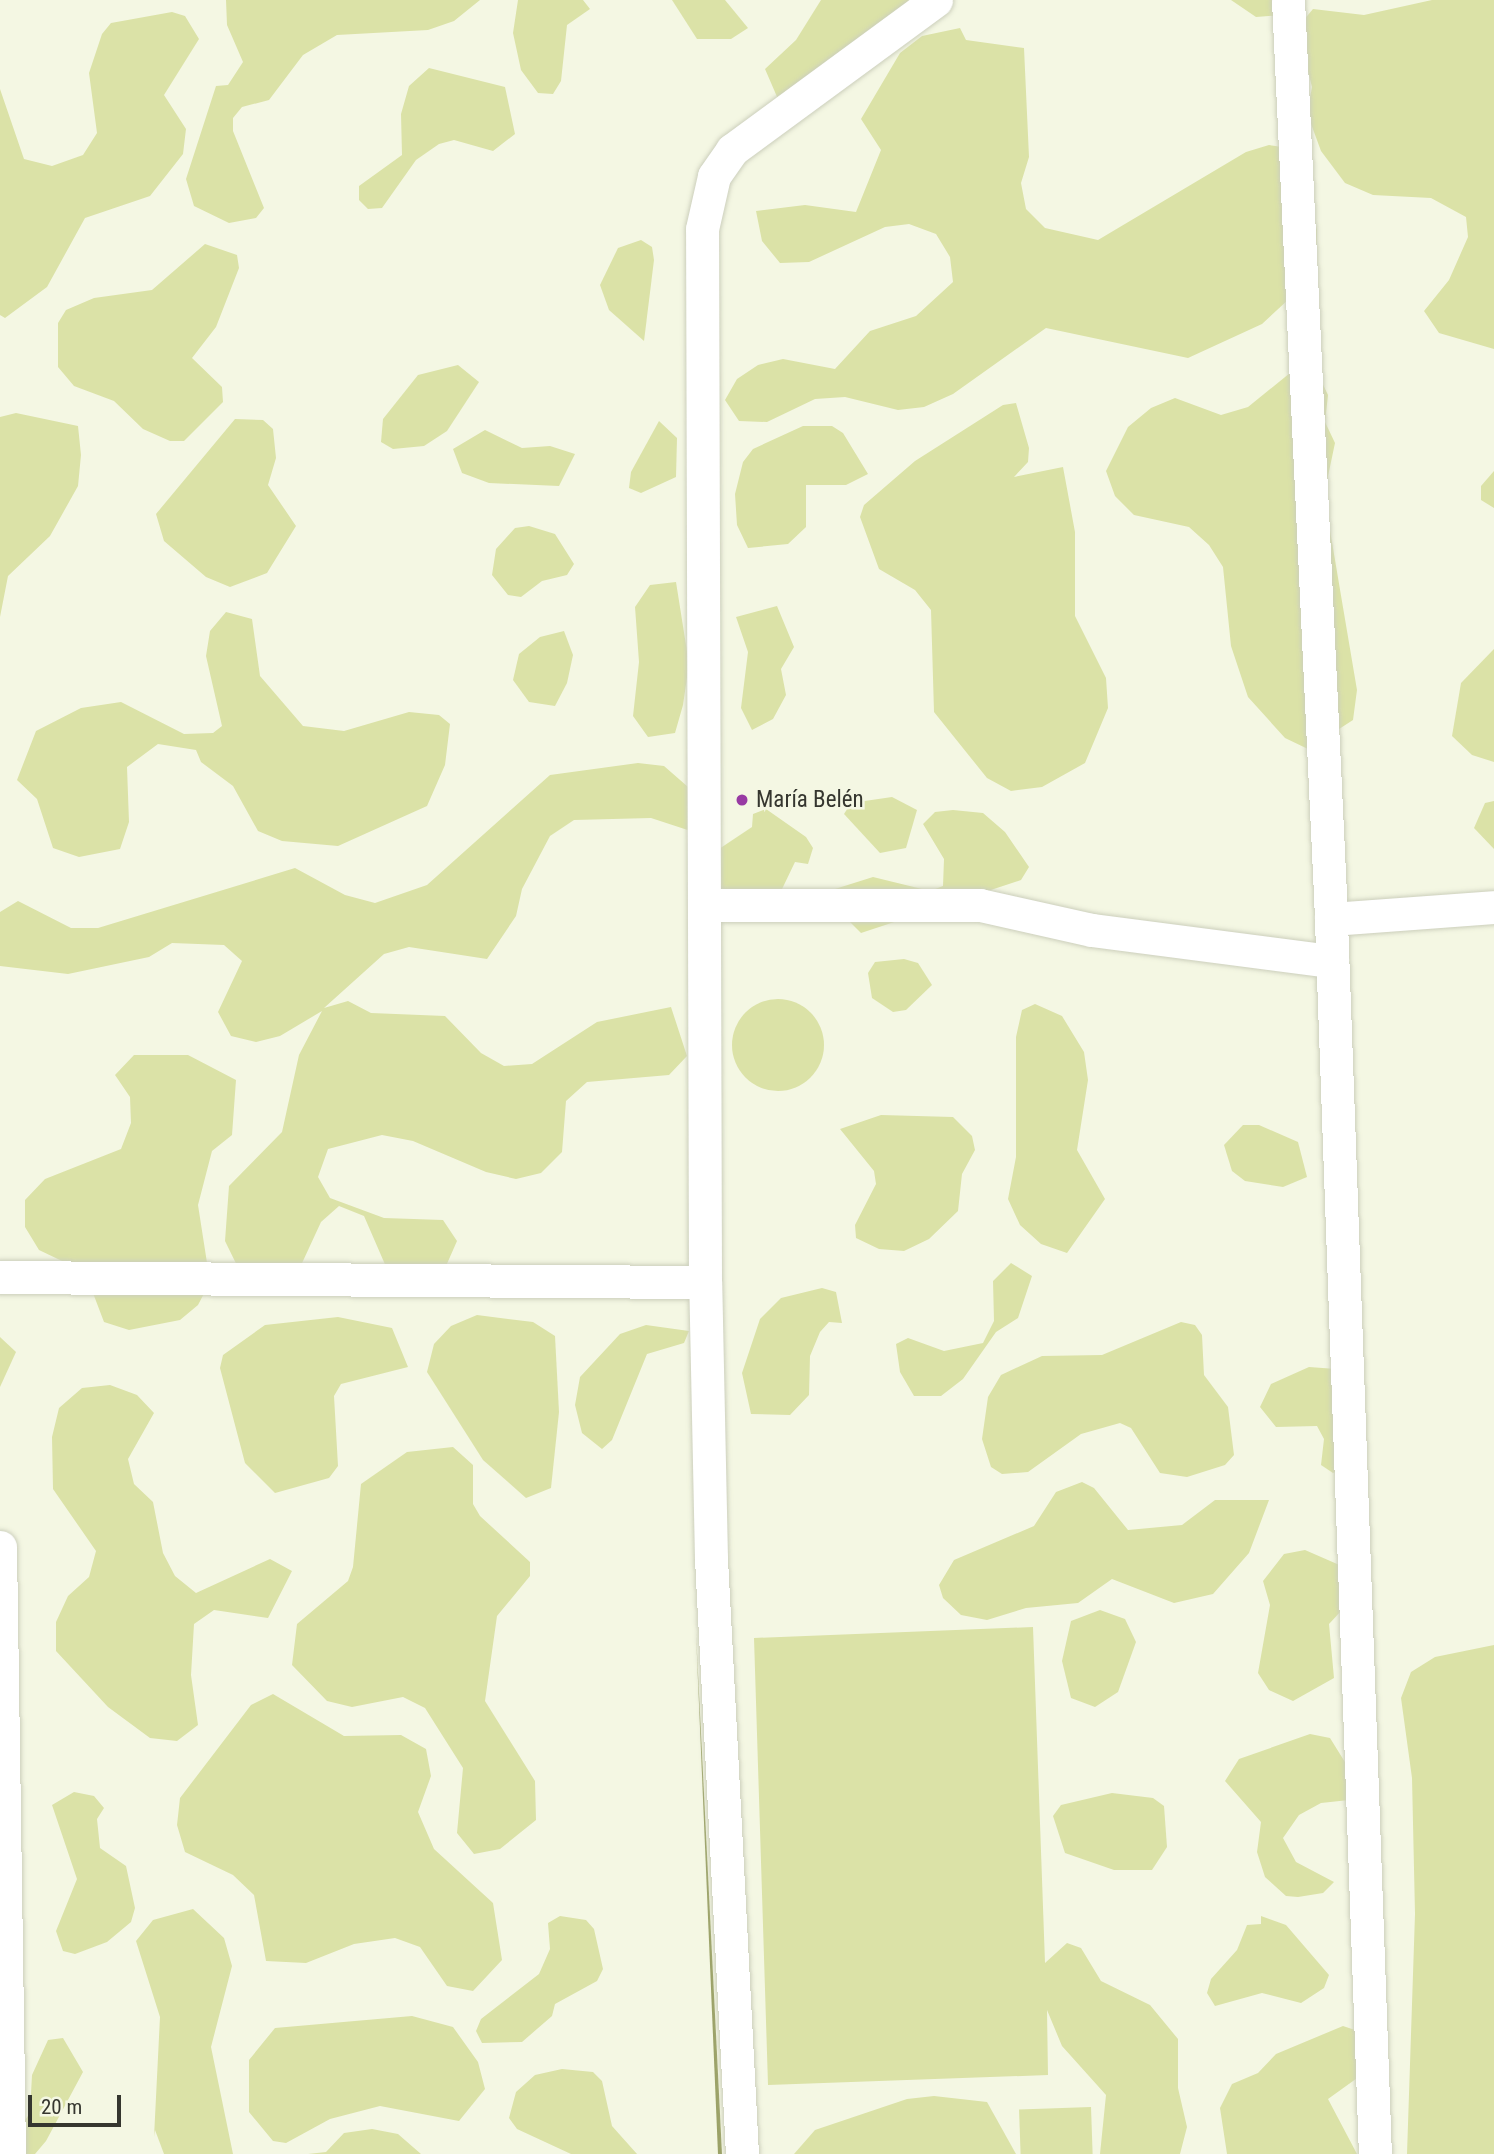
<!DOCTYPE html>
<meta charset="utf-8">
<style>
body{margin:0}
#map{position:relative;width:1494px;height:2154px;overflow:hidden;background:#f4f7e3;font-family:"Roboto Condensed",sans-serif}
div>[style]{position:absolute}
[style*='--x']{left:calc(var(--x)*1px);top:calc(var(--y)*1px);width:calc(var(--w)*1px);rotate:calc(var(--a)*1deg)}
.green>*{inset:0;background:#dbe2a7;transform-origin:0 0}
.round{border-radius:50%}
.water>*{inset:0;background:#9ba267}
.roads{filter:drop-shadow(0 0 2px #cccfbc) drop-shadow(0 0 2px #cccfbc)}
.minor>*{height:33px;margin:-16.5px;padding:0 16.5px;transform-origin:16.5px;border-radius:16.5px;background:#fff}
.dots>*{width:19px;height:19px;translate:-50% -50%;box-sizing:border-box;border:4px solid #f4f7e3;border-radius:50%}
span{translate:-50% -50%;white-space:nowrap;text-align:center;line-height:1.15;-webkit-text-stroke:5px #f4f7e3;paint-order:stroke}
.poi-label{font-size:23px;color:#35362f}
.left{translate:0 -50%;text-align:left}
.scale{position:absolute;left:28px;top:2095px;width:93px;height:32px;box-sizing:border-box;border:4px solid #35362f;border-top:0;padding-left:9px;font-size:21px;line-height:24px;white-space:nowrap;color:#35362f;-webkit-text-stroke:5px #f4f7e3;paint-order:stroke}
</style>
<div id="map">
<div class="green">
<i style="clip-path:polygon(226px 0,480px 0,454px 21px,428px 30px,337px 35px,303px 55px,269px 100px,242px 107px,233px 118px,233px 131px,264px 208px,256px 218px,229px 223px,194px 206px,186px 179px,216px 86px,228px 85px,243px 62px,227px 25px)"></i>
<i style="clip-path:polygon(518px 0,583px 0,590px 9px,567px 25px,561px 81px,553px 94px,538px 93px,521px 70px,513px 33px)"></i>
<i style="clip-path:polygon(672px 0,725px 0,748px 28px,731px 39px,697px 39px)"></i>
<i style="clip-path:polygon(821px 0,931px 0,778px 99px,765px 69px,796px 40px)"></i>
<i style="clip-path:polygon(1231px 0,1305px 0,1284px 15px,1256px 17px)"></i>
<i style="clip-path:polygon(1432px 0,1494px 0,1494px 349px,1439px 333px,1424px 311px,1449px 280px,1468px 237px,1466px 217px,1431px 198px,1373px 195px,1345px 183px,1321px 151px,1307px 113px,1312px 87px,1297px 28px,1313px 9px,1364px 15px)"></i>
<i style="clip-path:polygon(172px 12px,185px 16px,199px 39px,164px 95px,186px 129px,183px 154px,150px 196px,85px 218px,47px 287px,5px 318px,0 315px,0 89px,24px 159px,52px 166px,83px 155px,97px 133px,89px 73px,102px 34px,111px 23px)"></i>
<i style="clip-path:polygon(960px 28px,966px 40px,1024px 48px,1029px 157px,1021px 183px,1026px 209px,1045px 228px,1098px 240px,1246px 152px,1269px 145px,1296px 149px,1317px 230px,1316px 259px,1302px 287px,1262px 324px,1188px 358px,1046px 328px,953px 394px,924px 407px,898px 410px,845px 397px,815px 399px,767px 422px,739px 421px,725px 400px,737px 379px,758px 365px,783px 359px,835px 369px,870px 331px,916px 316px,953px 282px,950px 257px,936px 234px,909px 224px,885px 227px,809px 262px,780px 263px,762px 241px,756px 211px,805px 205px,856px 212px,881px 150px,861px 119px,900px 53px,922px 36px)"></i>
<i style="clip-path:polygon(429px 68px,505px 87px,515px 134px,493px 151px,454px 140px,439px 144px,416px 160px,382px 208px,368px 209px,359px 200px,359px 186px,402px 155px,401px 114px,409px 86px)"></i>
<i style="clip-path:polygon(641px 240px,652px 247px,654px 260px,644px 341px,609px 310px,600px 285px,618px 248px)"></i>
<i style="clip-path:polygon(205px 244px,237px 255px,239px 268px,216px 327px,192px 358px,222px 387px,223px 402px,184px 441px,170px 441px,143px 429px,114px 401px,74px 386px,58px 367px,58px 323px,66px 310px,94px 298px,152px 290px)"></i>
<i style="clip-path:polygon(458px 365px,479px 382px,447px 431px,424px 446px,393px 449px,381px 442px,383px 419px,418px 375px)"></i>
<i style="clip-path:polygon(1317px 372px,1328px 395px,1325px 422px,1335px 443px,1324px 495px,1357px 690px,1353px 720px,1308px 749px,1285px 738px,1248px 697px,1231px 646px,1223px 567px,1209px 545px,1189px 527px,1134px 515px,1115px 496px,1106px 471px,1128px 427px,1151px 408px,1175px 398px,1221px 415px,1248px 407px,1290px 373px)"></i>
<i style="clip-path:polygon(1016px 403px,1029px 448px,1028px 462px,1014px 477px,1063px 467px,1075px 532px,1075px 616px,1106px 678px,1108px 708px,1085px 763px,1042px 787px,1011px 791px,987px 778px,934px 712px,931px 610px,915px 590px,879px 569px,860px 517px,864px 505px,915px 461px,1003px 405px)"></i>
<i style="clip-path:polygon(16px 413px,78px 426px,81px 455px,78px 486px,50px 536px,8px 576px,0 617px,0 417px)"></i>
<i style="clip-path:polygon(235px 419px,263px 420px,273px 429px,276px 458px,268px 485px,296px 526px,267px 573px,230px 587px,206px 577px,164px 541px,156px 514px)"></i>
<i style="clip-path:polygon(659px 421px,677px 438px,676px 477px,641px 493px,629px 488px,631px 472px)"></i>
<i style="clip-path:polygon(803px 426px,832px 426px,843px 433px,868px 474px,846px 485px,806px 485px,806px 527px,788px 544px,748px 548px,737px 525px,735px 494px,743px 462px,753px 449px)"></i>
<i style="clip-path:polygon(485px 430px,522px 448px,550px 446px,575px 454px,559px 486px,489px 483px,462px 473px,453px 449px)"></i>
<i style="clip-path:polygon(1494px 471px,1494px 508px,1481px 500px,1481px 486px)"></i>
<i style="clip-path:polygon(529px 526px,555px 534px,574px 564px,567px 575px,542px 581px,521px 597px,508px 595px,492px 575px,496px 549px,515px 528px)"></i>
<i style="clip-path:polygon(676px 582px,689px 664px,683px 705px,675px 733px,648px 737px,633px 716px,639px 662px,635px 607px,650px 585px)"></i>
<i style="clip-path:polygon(777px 606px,794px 647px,781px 669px,786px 695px,773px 719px,752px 730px,741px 708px,748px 652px,736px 617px)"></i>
<i style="clip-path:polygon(226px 612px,252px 619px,260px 676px,303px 726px,344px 731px,409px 712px,439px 715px,450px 724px,445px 765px,427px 806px,338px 846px,282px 841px,258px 831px,233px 786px,201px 762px,196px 750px,158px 744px,127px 767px,129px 822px,120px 849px,79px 857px,53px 848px,37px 799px,17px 780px,36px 731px,81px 708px,121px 702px,184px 734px,213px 733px,222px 726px,206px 656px,210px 631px)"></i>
<i style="clip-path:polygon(564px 631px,573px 655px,567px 683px,555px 706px,529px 702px,513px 680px,519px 654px,540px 637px)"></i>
<i style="clip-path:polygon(1494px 649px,1494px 762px,1472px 755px,1452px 736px,1461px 683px)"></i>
<i style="clip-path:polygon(638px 763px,664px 766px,703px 800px,706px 836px,651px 818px,574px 820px,550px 836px,522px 889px,516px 916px,487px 959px,409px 947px,384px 954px,324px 1008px,348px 1001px,371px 1013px,445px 1016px,481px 1053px,504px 1066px,532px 1064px,597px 1022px,671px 1007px,687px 1056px,669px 1075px,587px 1082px,566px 1101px,562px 1152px,541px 1173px,516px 1179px,486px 1172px,413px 1141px,382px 1135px,328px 1149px,318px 1177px,330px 1198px,384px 1218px,443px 1220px,457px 1241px,446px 1266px,397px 1292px,364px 1216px,339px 1206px,321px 1222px,297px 1274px,277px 1296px,250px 1292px,225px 1241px,229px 1186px,282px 1132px,299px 1055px,322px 1011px,280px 1036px,256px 1042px,231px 1036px,218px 1012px,242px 961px,224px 945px,172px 943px,149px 957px,68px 974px,0 966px,0 912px,18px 901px,71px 928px,98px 928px,295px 868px,345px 895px,375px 903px,427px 885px,550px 775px)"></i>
<i style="clip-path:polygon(892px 797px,917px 810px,906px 848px,880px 853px,844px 814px,851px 803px)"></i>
<i style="clip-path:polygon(1494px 801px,1494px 849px,1474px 828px,1485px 803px)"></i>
<i style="clip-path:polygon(766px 809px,806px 837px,813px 848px,808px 864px,795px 862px,771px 912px,731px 920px,709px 864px,716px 851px,752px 827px,753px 814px)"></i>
<i style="clip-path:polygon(953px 810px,983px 813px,1005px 832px,1029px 867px,1021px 880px,861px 933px,842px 914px,835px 889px,873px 877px,930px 891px,943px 886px,944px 859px,923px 824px,935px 812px)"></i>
<i style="clip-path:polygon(904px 959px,918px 963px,932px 985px,906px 1010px,893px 1012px,872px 998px,868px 973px,875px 962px)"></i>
<i class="round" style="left:732px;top:999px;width:92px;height:92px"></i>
<i style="clip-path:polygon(1035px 1004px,1062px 1016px,1084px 1052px,1088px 1080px,1077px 1150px,1105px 1199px,1067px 1253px,1041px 1244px,1020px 1225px,1008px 1199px,1016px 1157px,1016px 1037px,1022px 1010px)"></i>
<i style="clip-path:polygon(134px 1055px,188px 1055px,236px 1080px,232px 1135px,212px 1151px,198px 1205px,210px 1282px,198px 1305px,180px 1320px,129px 1330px,104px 1322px,85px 1272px,39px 1250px,25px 1227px,25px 1200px,45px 1179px,121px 1149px,131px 1123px,130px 1097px,115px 1075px)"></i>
<i style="clip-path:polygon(881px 1115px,953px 1117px,972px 1136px,975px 1150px,962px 1174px,958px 1211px,929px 1239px,904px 1251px,879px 1249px,856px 1238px,855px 1225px,876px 1184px,874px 1171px,840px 1129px)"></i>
<i style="clip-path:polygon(1243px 1125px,1259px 1125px,1298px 1142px,1307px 1177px,1283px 1187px,1245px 1181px,1232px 1171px,1224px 1145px)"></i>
<i style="clip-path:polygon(1011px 1263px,1032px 1276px,1018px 1318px,996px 1332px,963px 1379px,941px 1396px,914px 1396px,900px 1372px,896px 1344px,908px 1338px,944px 1351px,983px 1343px,994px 1321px,993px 1281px)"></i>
<i style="clip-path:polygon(822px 1288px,836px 1292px,842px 1323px,829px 1322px,820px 1332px,810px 1356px,809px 1395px,790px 1415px,751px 1414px,742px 1373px,760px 1319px,781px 1298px)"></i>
<i style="clip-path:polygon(477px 1315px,533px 1322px,555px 1336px,559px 1412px,551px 1488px,526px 1498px,483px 1460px,427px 1372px,434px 1344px,451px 1326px)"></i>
<i style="clip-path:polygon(338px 1317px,392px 1328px,408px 1367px,341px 1384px,334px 1396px,338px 1466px,329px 1478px,275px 1493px,245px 1463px,220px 1368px,223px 1355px,265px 1325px)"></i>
<i style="clip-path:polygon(1181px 1322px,1195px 1325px,1202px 1335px,1204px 1375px,1228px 1407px,1234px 1455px,1225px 1465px,1187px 1477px,1160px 1473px,1131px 1428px,1120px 1423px,1081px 1434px,1028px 1472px,1002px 1474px,991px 1467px,982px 1439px,988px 1397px,1001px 1375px,1042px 1356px,1102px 1355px)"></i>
<i style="clip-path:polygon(646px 1325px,689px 1331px,684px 1343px,647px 1354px,612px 1440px,602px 1449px,582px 1433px,575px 1405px,580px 1377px,620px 1334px)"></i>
<i style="clip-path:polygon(0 1337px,16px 1352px,0 1387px)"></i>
<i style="clip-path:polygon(1309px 1367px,1336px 1369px,1345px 1468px,1333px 1473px,1321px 1465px,1324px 1439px,1317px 1426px,1276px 1427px,1260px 1407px,1271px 1384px)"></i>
<i style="clip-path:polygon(110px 1385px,137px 1395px,154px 1413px,128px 1459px,134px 1484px,153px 1502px,163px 1553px,175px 1576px,196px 1593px,270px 1559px,292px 1571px,268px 1618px,214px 1610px,194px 1624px,191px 1675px,198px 1725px,177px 1741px,150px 1738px,108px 1707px,56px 1651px,56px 1622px,68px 1596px,89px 1577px,96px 1551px,53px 1489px,52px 1437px,59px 1408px,82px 1388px)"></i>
<i style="clip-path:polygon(453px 1447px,473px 1465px,473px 1504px,480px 1516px,530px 1562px,530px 1576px,497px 1616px,485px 1701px,535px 1781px,536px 1820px,500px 1849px,474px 1854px,457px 1833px,463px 1768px,425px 1708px,403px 1697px,352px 1707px,327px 1701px,292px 1665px,297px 1624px,348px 1581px,353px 1567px,361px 1484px,407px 1452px)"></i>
<i style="clip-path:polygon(1082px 1482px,1094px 1488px,1128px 1530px,1182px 1525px,1215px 1500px,1269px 1500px,1249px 1553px,1213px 1594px,1174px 1603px,1112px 1579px,1078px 1603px,1026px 1608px,987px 1620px,961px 1615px,943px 1598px,939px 1585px,954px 1560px,1034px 1526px,1056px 1492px)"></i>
<i style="clip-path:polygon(1305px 1550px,1344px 1567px,1343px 1609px,1329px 1624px,1334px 1678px,1293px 1701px,1269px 1690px,1258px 1673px,1270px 1605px,1263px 1581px,1284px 1554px)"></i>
<i style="clip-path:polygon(1100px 1610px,1125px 1619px,1136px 1642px,1118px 1692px,1095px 1707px,1071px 1698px,1062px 1661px,1071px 1621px)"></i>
<i style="clip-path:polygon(1033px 1627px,1045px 1963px,1067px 1943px,1081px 1948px,1101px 1981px,1150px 2005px,1178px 2039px,1178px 2088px,1187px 2127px,1180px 2154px,1100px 2154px,1106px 2095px,1062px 2046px,1047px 2010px,1048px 2075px,768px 2085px,754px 1638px)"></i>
<i style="clip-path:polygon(1494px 1645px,1494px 2154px,1407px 2154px,1415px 1914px,1412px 1778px,1401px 1698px,1411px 1672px,1435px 1657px)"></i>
<i style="clip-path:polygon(273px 1694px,344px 1736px,401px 1735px,426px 1749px,431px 1776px,418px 1812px,434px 1849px,493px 1903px,502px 1960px,473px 1991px,447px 1986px,420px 1947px,395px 1938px,354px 1944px,306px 1963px,266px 1961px,254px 1895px,233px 1875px,185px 1852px,177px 1825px,180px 1798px,251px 1705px)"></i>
<i style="clip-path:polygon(1310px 1734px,1330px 1738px,1353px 1775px,1349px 1800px,1321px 1803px,1299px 1815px,1283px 1838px,1296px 1862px,1334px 1882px,1323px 1893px,1298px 1897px,1286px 1896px,1265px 1877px,1257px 1852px,1261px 1822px,1225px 1781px,1239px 1759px)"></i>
<i style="clip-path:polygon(74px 1792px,94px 1796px,104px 1808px,97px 1819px,100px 1848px,126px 1866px,135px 1908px,131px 1922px,107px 1942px,75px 1954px,63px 1951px,56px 1931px,77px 1879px,52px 1805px)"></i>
<i style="clip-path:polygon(1112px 1793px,1153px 1798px,1164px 1806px,1167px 1847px,1152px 1870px,1114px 1870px,1065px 1853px,1053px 1816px,1061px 1805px)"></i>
<i style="clip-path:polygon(193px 1909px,224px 1938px,232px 1966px,211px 2047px,233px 2154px,164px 2154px,155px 2130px,154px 2137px,160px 2017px,136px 1941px,153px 1920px)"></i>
<i style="clip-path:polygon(560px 1916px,586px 1920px,594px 1929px,603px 1969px,597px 1981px,555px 2004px,552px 2016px,522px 2042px,482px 2043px,476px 2031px,481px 2019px,539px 1974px,550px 1949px,548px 1923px)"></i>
<i style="clip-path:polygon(1261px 1916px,1286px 1925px,1329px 1975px,1324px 1988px,1301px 2003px,1262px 1993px,1215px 2006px,1207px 1993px,1211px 1979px,1237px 1950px,1247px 1925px,1261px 1924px)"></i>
<i style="clip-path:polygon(412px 2016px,453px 2027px,478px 2062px,485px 2089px,459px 2121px,380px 2106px,330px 2119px,286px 2143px,273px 2141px,249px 2112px,249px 2060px,275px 2028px)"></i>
<i style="clip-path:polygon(1343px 2026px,1358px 2031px,1360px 2076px,1328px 2099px,1357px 2154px,1227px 2154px,1220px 2108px,1232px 2084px,1258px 2073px,1276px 2054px)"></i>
<i style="clip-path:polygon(63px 2038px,83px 2072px,46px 2141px,35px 2154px,11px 2154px,13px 2137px,30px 2113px,32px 2075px,48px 2040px)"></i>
<i style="clip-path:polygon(562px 2069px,593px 2072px,602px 2081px,612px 2126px,637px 2154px,571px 2154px,517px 2129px,509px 2118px,516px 2092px,535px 2075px)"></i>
<i style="clip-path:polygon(934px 2096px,987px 2102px,1016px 2154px,794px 2154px,815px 2130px,907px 2099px)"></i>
<i style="left:1091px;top:2107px;width:47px;height:72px;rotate:88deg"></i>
<i style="clip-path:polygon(372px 2129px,398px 2134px,421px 2154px,308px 2154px,326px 2152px,344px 2133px)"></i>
</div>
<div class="water">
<i style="clip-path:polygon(696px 1633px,722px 2154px,718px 2154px)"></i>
</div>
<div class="roads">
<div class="minor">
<i style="--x:1288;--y:0;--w:894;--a:87.31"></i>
<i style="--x:1330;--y:893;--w:1262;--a:87.96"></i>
<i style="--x:704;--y:905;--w:276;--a:0"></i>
<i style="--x:980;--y:905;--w:115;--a:12.6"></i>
<i style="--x:1092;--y:930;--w:242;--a:7.4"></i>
<i style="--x:1331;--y:919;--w:163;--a:-4.2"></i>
<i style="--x:0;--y:1277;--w:705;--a:0.41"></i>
<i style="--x:0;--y:1547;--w:607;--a:89.15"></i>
<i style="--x:742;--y:2154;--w:596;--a:-92.98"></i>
<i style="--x:711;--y:1559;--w:277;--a:-91.2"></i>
<i style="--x:705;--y:1282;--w:1053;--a:-90.16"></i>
<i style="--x:702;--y:229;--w:54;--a:-77.2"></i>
<i style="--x:714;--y:176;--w:32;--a:-55"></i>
<i style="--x:732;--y:150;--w:253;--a:-36.3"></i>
</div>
</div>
<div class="dots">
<i style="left:742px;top:800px;background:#983aa3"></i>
</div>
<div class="poi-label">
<span class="left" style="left:756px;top:800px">María Belén</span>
</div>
<div class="scale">20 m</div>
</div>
